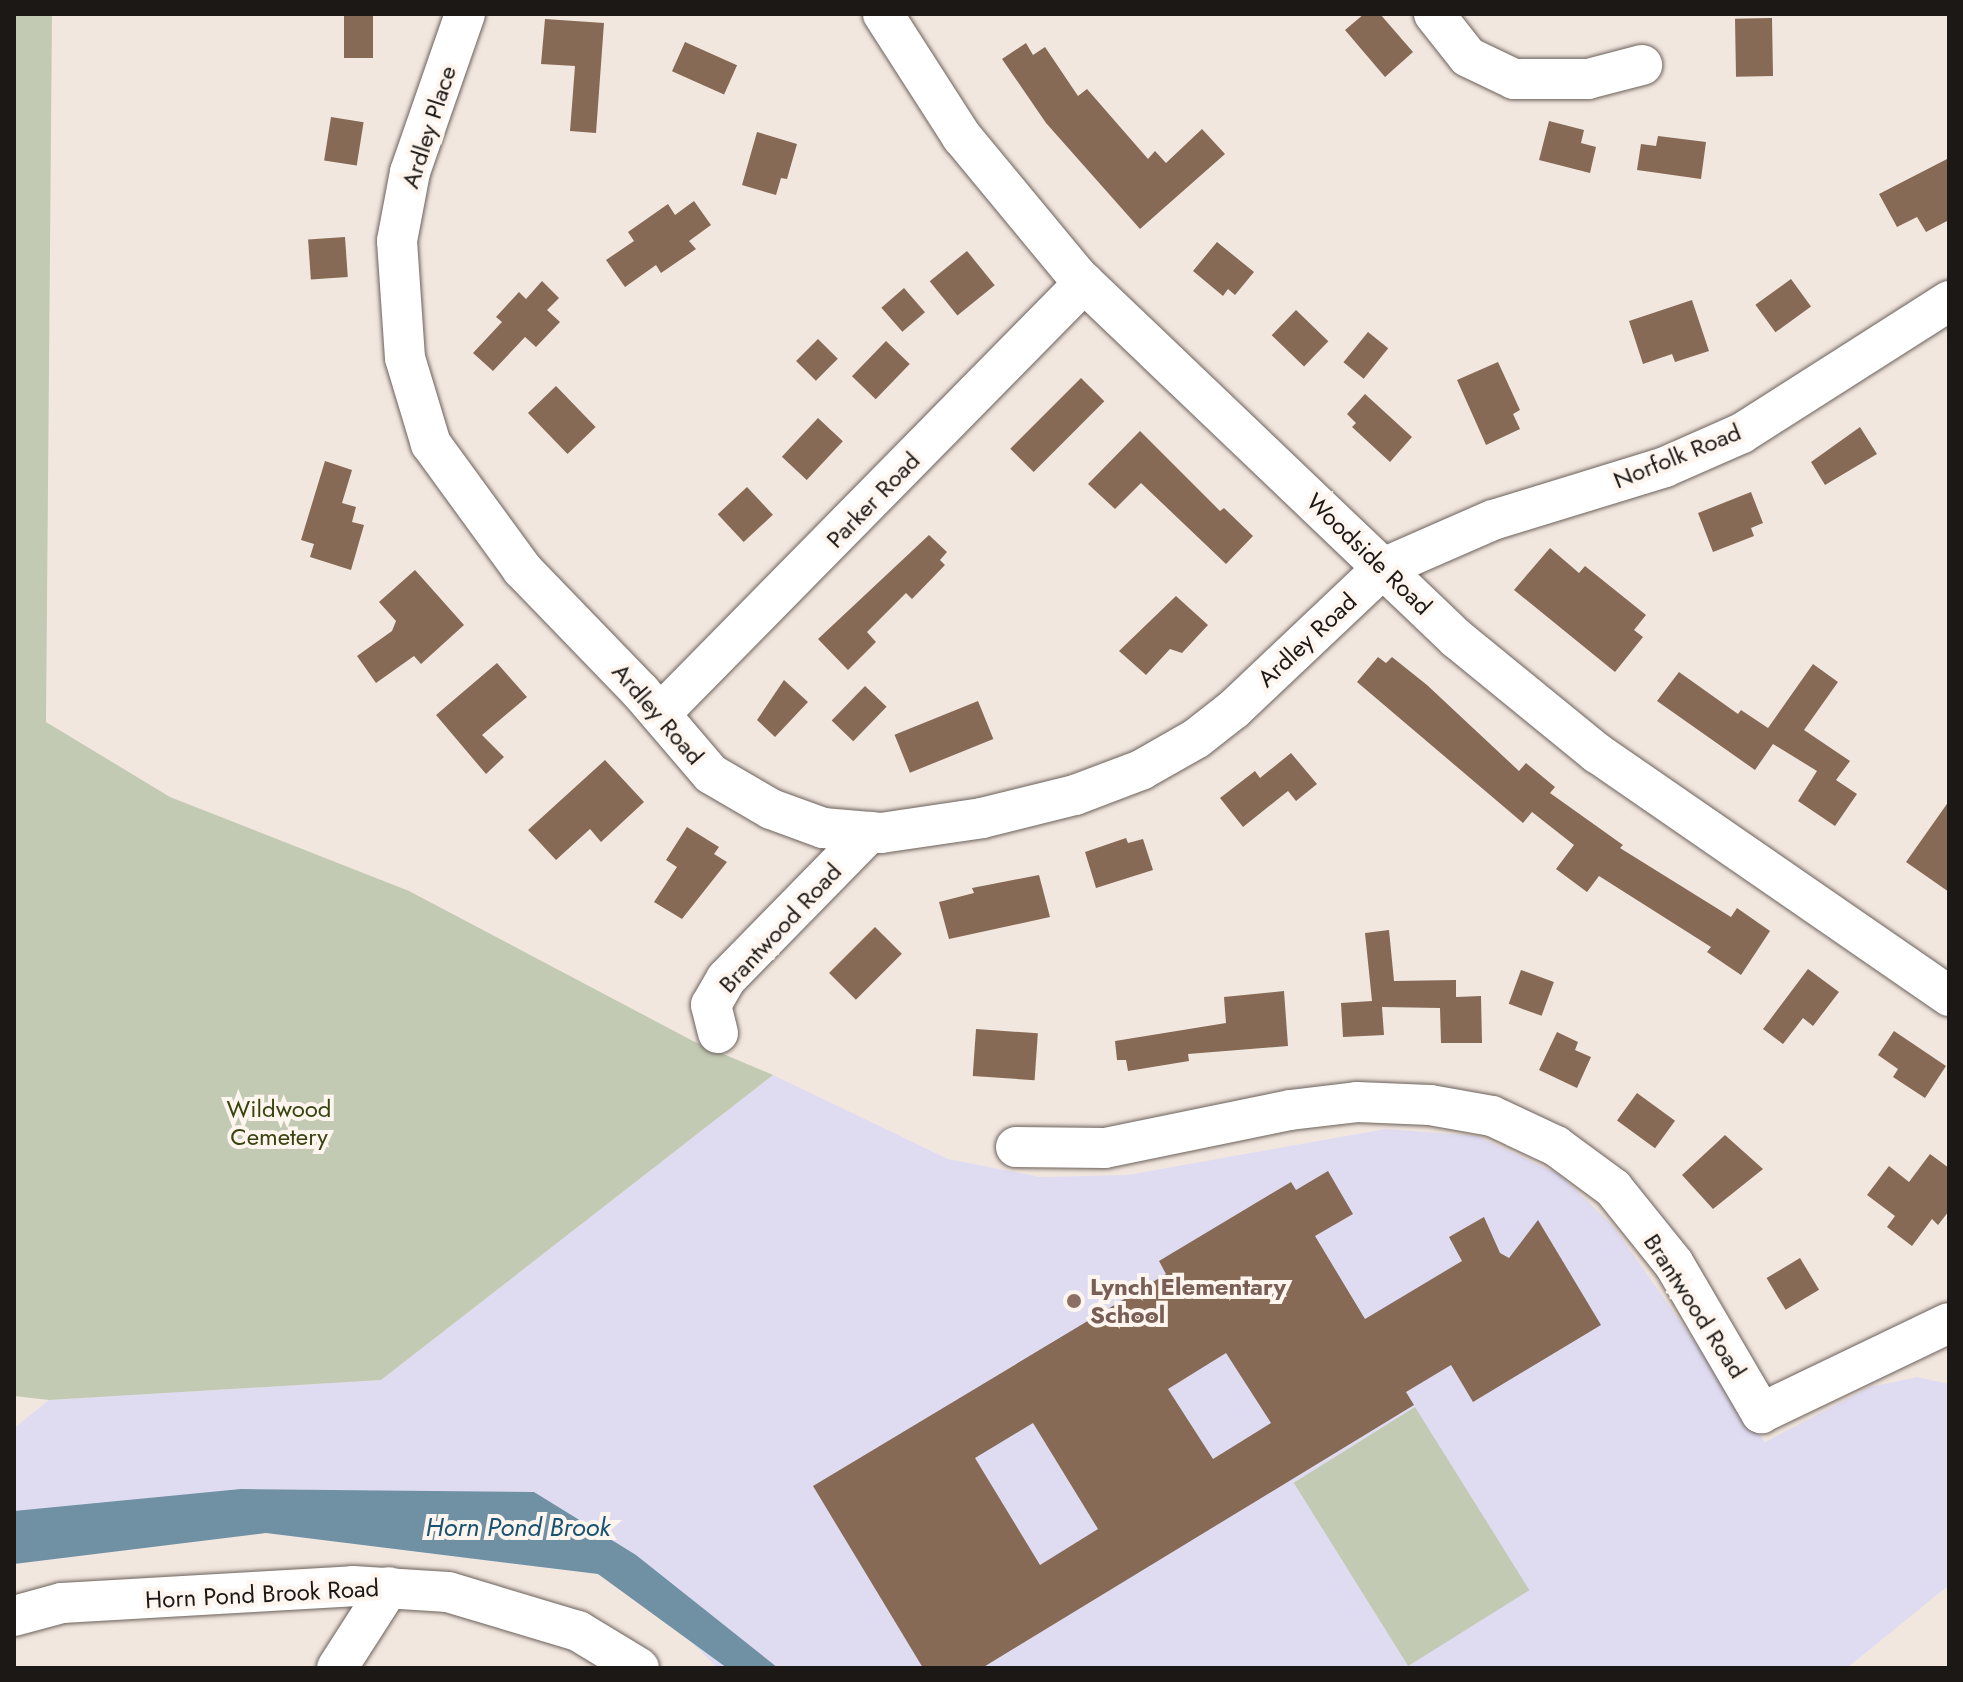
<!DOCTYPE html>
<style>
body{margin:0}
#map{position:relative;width:1963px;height:1682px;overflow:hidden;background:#f2e7df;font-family:Jost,sans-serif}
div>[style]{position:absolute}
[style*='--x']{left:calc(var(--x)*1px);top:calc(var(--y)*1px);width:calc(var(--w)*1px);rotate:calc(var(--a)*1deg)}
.education>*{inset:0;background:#dfdcf2}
.green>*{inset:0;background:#c2cab3;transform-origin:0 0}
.water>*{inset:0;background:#7090a4}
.building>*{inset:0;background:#866a55;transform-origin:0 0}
.roads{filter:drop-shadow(0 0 2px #6b615b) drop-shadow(0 0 2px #6b615b)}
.minor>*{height:40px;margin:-20px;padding:0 20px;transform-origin:20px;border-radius:20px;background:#fff}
.dots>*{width:22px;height:22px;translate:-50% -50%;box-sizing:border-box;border:4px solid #fef5ee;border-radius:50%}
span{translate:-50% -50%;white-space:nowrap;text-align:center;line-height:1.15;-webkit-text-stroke:8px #fef5ee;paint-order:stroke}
.street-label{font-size:24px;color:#1c1815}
.park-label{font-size:24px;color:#374410}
.education-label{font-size:24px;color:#785e54;font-weight:700}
.left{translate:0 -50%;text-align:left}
.water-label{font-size:26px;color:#185371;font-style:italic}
.frame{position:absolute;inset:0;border:16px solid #1c1815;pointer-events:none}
</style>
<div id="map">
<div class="education">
<i style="clip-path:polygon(773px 1075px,948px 1159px,1040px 1177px,1127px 1175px,1386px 1129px,1477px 1136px,1560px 1175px,1613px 1226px,1765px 1442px,1870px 1387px,1917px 1377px,1949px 1384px,1949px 1585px,1847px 1668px,717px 1668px,608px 1557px,375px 1513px,14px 1544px,14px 1428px,49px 1400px,381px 1380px)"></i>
</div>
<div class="green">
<i style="clip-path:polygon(14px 14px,52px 14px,46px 722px,170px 797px,409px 891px,693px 1041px,773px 1075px,381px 1380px,49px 1400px,14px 1396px)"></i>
<i style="left:1415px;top:1407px;width:216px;height:143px;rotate:58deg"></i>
</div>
<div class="water">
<i style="clip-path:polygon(241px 1489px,534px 1492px,636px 1555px,778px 1668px,727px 1668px,598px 1574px,266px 1533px,14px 1564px,14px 1511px)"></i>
</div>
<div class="building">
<i style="left:344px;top:14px;width:29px;height:44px"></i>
<i style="clip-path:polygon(1364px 14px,1380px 14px,1413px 52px,1385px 77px,1345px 30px)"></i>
<i style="left:1772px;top:18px;width:58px;height:37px;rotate:89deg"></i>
<i style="clip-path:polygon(545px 19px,604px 23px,596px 133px,570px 131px,575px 66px,541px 64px)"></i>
<i style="left:685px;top:42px;width:57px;height:32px;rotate:24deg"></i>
<i style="clip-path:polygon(1026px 43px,1033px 55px,1045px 47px,1078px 96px,1087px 89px,1148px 159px,1155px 151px,1166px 163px,1202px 129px,1225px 154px,1140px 229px,1046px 123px,1002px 59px)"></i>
<i style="left:331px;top:117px;width:33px;height:44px;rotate:9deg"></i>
<i style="clip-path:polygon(1549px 121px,1584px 130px,1581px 143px,1596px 147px,1590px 173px,1539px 160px)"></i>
<i style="clip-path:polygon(757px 132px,797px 144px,787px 179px,781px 178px,776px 195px,742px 185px)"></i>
<i style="clip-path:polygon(1658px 136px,1706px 142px,1701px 179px,1637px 170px,1641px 144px,1656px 146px)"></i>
<i style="clip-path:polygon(1949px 158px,1949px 220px,1926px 232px,1917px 217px,1897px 227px,1879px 194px)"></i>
<i style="clip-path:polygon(694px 201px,711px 225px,689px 241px,696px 249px,661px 273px,656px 265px,625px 287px,606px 260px,634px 241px,628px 232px,668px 204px,675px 215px)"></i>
<i style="left:345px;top:237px;width:40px;height:37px;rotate:86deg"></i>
<i style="clip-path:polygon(1217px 242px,1254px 272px,1235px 295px,1228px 289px,1223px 296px,1193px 271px)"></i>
<i style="left:967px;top:251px;width:44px;height:48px;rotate:51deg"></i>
<i style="left:1791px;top:279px;width:34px;height:44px;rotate:54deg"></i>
<i style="clip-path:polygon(542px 281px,559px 298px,547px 310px,560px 322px,536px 347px,525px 337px,493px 371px,473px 353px,502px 322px,496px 317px,519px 292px,526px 299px)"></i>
<i style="left:904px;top:288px;width:32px;height:30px;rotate:49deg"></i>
<i style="clip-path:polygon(1692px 300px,1709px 351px,1675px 362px,1672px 354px,1643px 364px,1629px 321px)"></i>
<i style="left:1296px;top:310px;width:45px;height:35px;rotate:44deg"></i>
<i style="left:1368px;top:332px;width:26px;height:39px;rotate:39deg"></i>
<i style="left:818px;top:339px;width:28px;height:31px;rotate:45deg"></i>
<i style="left:886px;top:341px;width:33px;height:49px;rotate:44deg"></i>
<i style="clip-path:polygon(1498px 362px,1520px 410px,1513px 414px,1520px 429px,1486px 445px,1457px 380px)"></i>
<i style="left:1081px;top:378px;width:33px;height:100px;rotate:45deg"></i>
<i style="left:556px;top:386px;width:57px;height:39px;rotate:46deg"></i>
<i style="clip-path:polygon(1365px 394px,1412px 437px,1390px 462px,1352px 427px,1356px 423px,1347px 414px)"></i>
<i style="left:818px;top:418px;width:34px;height:53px;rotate:43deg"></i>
<i style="clip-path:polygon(1860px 427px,1877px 454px,1825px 485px,1811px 462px)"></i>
<i style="clip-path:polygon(1140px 431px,1220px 511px,1224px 508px,1253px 536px,1226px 564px,1141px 483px,1115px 509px,1088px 484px)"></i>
<i style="clip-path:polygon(325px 461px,352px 470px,342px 503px,356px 507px,352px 522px,364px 525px,351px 570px,310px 557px,314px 544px,301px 540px)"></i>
<i style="left:747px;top:487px;width:38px;height:40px;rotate:47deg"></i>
<i style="clip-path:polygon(1751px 492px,1763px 523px,1751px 528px,1754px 536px,1713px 552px,1698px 513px)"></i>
<i style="clip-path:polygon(929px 535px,947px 552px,940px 560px,945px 565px,912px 599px,906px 593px,867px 632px,876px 642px,848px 670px,818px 639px)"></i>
<i style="clip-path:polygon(1550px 548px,1579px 573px,1585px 566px,1646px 615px,1634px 630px,1643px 637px,1615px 672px,1514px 590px)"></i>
<i style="clip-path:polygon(415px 570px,464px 625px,421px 664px,414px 656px,376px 683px,357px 656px,392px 631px,396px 621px,379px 602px)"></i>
<i style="clip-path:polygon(1176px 596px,1208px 625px,1182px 653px,1170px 649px,1146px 675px,1119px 651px)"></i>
<i style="clip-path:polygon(1378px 657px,1386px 663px,1392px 657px,1427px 685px,1519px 771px,1526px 763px,1555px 787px,1550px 793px,1623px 845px,1620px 848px,1731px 917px,1737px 908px,1770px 931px,1741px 975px,1707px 952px,1711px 947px,1599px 876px,1587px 892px,1556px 869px,1574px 845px,1532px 812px,1523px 823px,1357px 682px)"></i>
<i style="clip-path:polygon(497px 663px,527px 697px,482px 735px,504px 757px,486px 774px,436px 715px)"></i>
<i style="clip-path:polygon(1813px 664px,1838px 682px,1804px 730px,1850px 761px,1836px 780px,1857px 794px,1835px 826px,1798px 801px,1817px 771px,1773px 744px,1755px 770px,1657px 701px,1679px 672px,1738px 714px,1741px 710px,1768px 728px)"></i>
<i style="clip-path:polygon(784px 680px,808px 702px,775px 737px,757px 720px)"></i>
<i style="left:865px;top:686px;width:30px;height:48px;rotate:44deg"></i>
<i style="left:978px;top:701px;width:41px;height:90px;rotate:68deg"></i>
<i style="clip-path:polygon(1291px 753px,1317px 784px,1296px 801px,1288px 791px,1243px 827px,1220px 798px,1255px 771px,1260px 778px)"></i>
<i style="clip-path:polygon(605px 760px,644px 802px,601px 842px,590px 829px,556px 860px,528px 830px)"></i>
<i style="clip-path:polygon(1949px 801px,1949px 892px,1906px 862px)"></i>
<i style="clip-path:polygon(687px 827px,719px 847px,714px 854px,727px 862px,682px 919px,654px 902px,677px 867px,666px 860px)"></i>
<i style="clip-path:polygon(1126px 838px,1128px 843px,1143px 839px,1153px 870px,1096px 888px,1085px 852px)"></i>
<i style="clip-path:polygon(1039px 875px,1050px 917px,949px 939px,939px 902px,974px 893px,972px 888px)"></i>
<i style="left:875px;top:927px;width:38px;height:65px;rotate:45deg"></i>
<i style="clip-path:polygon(1389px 930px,1394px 981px,1456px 980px,1456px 997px,1481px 996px,1482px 1043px,1441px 1043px,1440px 1008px,1382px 1007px,1384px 1035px,1343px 1037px,1341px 1003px,1372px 1001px,1365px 933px)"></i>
<i style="clip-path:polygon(1808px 969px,1839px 992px,1813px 1026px,1803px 1018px,1783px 1044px,1763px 1029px)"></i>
<i style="left:1521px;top:970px;width:35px;height:36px;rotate:20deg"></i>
<i style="clip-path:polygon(1284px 991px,1288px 1046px,1188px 1054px,1189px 1061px,1128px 1071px,1126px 1060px,1117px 1060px,1115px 1041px,1226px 1023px,1224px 997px)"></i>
<i style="left:976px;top:1029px;width:62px;height:47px;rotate:4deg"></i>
<i style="clip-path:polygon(1894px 1031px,1946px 1066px,1925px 1098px,1893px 1077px,1898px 1069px,1878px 1055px)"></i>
<i style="clip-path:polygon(1557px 1032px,1578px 1042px,1575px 1050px,1591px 1057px,1577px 1088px,1539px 1070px)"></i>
<i style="left:1637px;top:1093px;width:47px;height:34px;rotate:36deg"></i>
<i style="clip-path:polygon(1725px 1135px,1763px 1169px,1713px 1209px,1682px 1175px)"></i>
<i style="clip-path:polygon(1930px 1154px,1949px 1168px,1949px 1211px,1938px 1225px,1932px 1219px,1912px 1246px,1887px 1227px,1895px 1216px,1867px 1195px,1889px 1166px,1909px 1182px)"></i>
<i style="clip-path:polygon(evenodd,1328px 1171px,1353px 1214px,1315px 1236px,1365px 1319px,1462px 1261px,1449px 1237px,1484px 1217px,1500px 1253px,1509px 1258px,1538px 1220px,1601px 1325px,1473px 1402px,1451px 1365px,1406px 1392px,1414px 1405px,982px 1668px,923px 1668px,813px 1486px,1166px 1274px,1159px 1261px,1291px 1182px,1296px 1190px,1328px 1171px,1226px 1353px,1271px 1423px,1213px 1459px,1168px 1389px,1226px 1353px,1328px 1171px,1033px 1423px,1098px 1529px,1040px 1565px,975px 1458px,1033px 1423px)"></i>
<i style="left:1800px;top:1258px;width:37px;height:39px;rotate:59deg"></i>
</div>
<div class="roads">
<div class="minor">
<i style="--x:465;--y:14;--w:167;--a:109.2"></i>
<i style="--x:410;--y:172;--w:70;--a:100.7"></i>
<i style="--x:397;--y:241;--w:117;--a:86.1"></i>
<i style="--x:405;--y:358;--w:90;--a:73.2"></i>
<i style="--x:431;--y:444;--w:155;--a:53.9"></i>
<i style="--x:522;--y:569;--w:170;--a:46"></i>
<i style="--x:640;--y:691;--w:109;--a:49.5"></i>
<i style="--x:711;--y:774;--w:69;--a:30.3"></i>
<i style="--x:771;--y:809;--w:55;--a:20.1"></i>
<i style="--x:823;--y:828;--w:58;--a:4.9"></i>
<i style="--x:881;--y:833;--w:102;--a:-8.4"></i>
<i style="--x:982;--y:818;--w:96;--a:-13.9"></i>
<i style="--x:1075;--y:795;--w:71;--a:-20.7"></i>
<i style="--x:1141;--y:770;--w:64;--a:-29.7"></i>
<i style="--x:1197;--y:738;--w:47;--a:-38.1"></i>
<i style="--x:1234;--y:709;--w:205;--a:-43.4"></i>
<i style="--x:1383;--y:568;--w:120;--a:-23.6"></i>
<i style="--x:1493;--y:520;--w:180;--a:-17.1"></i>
<i style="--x:1665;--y:467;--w:84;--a:-23.8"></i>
<i style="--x:1742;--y:433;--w:246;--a:-32.5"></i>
<i style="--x:883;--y:14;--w:146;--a:57.3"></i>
<i style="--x:962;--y:137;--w:180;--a:50.4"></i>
<i style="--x:1077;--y:276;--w:526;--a:43.69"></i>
<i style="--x:1457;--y:639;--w:181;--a:39.2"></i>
<i style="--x:1597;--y:753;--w:428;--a:34.6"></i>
<i style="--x:1434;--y:14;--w:55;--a:51.7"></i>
<i style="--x:1468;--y:57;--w:51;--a:25.6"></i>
<i style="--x:1514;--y:79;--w:74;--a:0"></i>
<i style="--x:1588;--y:79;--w:56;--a:-14.5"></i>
<i style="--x:660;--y:714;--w:605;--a:-45.47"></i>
<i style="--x:718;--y:1033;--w:29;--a:-104"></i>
<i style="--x:711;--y:1005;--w:30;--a:-60"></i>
<i style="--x:726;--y:979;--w:206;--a:-45.6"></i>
<i style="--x:1016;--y:1147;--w:89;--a:0.6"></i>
<i style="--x:1105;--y:1148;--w:189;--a:-11.6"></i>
<i style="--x:1290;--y:1110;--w:67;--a:-6.8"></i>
<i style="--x:1357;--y:1102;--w:73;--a:2.4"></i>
<i style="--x:1430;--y:1105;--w:63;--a:10.1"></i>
<i style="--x:1492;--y:1116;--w:71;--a:25.1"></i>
<i style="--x:1556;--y:1146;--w:71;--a:36.4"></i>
<i style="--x:1613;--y:1188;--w:97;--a:51.2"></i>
<i style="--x:1674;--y:1264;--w:173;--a:59.7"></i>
<i style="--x:1761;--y:1413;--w:208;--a:-25.6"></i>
<i style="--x:14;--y:1616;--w:50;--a:-15.2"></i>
<i style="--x:62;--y:1603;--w:291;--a:-3.3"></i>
<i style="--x:353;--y:1586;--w:95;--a:3.6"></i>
<i style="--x:448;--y:1592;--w:136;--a:16.7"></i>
<i style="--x:578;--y:1631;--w:71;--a:31.2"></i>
<i style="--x:337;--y:1668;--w:96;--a:-57.3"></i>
</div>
</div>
<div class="dots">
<i style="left:1074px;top:1301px;background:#8d6e63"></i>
</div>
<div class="street-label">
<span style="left:429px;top:127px;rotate:-72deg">Ardley Place</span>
<span style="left:1677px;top:456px;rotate:-22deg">Norfolk Road</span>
<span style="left:873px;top:500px;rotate:-46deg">Parker Road</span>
<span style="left:1369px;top:554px;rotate:44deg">Woodside Road</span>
<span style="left:1307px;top:640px;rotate:-43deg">Ardley Road</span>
<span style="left:658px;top:714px;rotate:49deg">Ardley Road</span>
<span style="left:780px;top:928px;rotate:-47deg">Brantwood Road</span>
<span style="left:1695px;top:1306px;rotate:57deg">Brantwood Road</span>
<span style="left:262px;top:1594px;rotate:-3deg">Horn Pond Brook Road</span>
</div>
<div class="park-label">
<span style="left:279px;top:1123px">Wildwood<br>Cemetery</span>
</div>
<div class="education-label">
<span class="left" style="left:1090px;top:1301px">Lynch Elementary<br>School</span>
</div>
<div class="water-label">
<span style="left:518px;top:1528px">Horn Pond Brook</span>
</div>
<div class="frame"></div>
</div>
